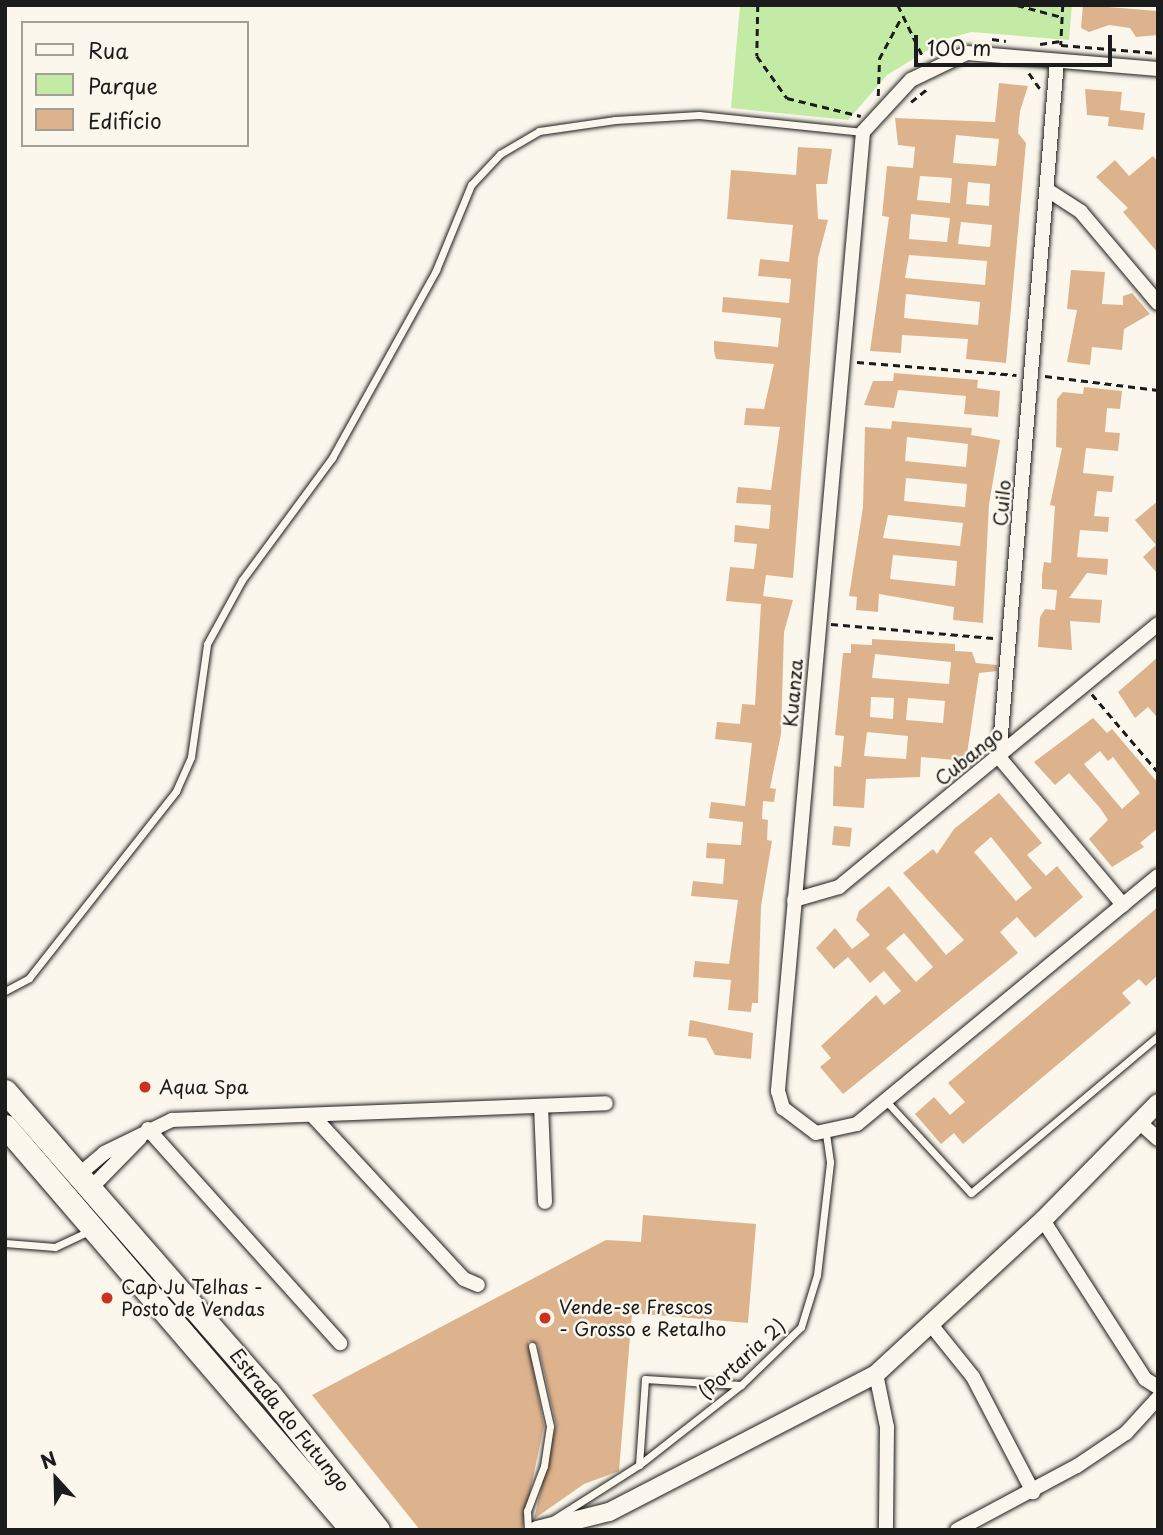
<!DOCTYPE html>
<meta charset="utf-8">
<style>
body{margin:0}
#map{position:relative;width:1163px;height:1535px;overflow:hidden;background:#fbf7ec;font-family:"Playpen Sans",sans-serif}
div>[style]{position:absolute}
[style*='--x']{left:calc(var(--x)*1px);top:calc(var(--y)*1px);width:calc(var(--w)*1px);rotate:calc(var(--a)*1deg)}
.green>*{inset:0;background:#c4eba6}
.building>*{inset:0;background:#ddb38e;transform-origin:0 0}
.path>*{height:2.5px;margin-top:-1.25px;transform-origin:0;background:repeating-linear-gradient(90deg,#1c1c1c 0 7px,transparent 0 12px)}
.roads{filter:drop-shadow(0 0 2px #1c1c1c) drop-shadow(0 0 2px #1c1c1c)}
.service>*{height:7px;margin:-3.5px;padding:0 3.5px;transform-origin:3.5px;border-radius:3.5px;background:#fbf7ec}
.minor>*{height:14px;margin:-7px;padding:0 7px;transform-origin:7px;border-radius:7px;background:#fbf7ec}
.tertiary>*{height:18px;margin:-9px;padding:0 9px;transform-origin:9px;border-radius:9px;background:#fbf7ec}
.trunk>*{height:23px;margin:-11.5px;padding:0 11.5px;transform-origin:11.5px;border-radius:11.5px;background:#fbf7ec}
.dots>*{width:19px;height:19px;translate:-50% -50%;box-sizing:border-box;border:4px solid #fbf7ec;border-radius:50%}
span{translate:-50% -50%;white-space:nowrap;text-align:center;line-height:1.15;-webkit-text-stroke:5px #fbf7ec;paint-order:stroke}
.street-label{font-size:19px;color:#1c1c1c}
.poi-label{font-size:19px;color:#1c1c1c}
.left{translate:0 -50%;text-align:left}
.frame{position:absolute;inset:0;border:7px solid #1c1c1c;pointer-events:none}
.legend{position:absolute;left:21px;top:21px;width:228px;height:126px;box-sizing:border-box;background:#fbf7ec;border:2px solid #a29f99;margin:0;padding:9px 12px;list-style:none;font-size:21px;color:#1c1c1c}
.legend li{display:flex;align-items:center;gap:14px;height:35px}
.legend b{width:35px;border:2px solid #a29f99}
.north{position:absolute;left:21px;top:1444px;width:70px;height:70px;-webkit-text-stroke:5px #fbf7ec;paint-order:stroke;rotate:338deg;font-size:19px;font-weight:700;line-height:28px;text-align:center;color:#1c1c1c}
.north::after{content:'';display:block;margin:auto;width:24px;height:32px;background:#1c1c1c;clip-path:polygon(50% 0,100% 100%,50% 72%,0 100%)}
.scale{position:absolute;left:914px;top:35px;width:198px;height:32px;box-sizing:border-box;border:4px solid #1c1c1c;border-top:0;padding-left:9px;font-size:21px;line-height:24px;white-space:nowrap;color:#1c1c1c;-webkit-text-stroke:5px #fbf7ec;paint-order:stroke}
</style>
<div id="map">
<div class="green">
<i style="clip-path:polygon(740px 5px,1072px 5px,1069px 40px,971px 32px,946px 39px,887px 75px,848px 120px,731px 108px)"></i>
</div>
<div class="building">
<i style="clip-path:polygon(1083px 5px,1157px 11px,1158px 35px,1136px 37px,1130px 28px,1109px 25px,1089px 32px,1081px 28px)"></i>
<i style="clip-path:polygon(evenodd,999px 83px,1028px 86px,1020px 111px,1018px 133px,1026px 143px,1006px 363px,966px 359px,968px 339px,902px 335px,901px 353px,870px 351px,889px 217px,882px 216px,887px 166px,913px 168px,915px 147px,898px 145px,895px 118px,995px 122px,999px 83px,956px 135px,999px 139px,996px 166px,953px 163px,956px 135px,999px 83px,920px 176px,952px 178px,950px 203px,917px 200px,920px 176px,999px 83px,968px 182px,990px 184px,989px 206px,966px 204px,968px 182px,999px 83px,911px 214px,950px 218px,947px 242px,909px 239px,911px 214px,999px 83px,961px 222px,992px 225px,990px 247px,958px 244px,961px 222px,999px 83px,909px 255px,987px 261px,985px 285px,905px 278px,909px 255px,999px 83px,906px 294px,980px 302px,978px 325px,904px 318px,906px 294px)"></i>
<i style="clip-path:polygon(1085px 89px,1122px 92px,1120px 110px,1145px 113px,1143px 130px,1108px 126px,1109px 117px,1087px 115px)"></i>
<i style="clip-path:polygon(798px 147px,832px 149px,827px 184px,816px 184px,818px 219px,828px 220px,818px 258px,793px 578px,766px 575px,763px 596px,793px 600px,784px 632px,781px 734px,770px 788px,776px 789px,774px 802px,763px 801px,762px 819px,768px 820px,767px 840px,772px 841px,761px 906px,758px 1003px,752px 1003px,751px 1012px,728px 1010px,731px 980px,693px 977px,695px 961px,729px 964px,738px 900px,691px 896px,693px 881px,723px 884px,725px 859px,706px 858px,707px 843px,741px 845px,743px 822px,709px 818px,711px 802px,745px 806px,752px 743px,715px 739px,717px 722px,740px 724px,742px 704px,755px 705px,761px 604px,726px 601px,730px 567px,754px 569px,757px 544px,734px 542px,735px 525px,769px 529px,771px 505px,736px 503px,738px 487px,771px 490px,780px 427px,744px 425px,746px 408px,764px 409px,774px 364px,716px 359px,714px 351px,714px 341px,778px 347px,781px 318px,722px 312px,723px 297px,789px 303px,791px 279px,758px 276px,760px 259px,789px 262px,793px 225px,727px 219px,731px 170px,796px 175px)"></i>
<i style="clip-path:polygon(1153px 156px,1158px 162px,1158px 253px,1123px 212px,1128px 208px,1096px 177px,1115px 160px,1129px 176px)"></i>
<i style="clip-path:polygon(1071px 270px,1105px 272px,1102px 304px,1123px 305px,1123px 296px,1132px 293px,1150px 314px,1124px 329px,1122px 350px,1092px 347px,1090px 365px,1067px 362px,1077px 310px,1067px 309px)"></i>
<i style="clip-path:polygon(894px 373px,978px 380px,977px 388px,1000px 391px,998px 417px,964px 414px,966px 396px,898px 390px,894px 408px,864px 405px,873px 381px,893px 381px)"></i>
<i style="clip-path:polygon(1084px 387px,1122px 391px,1120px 409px,1107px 408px,1105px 432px,1120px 433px,1118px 451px,1086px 448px,1083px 473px,1114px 476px,1112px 492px,1097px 491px,1094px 516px,1109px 517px,1108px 532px,1080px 530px,1077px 557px,1108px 559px,1107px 575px,1087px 573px,1069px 598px,1102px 600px,1100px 623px,1070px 621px,1072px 650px,1038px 647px,1040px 617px,1045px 609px,1055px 610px,1057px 590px,1042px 589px,1042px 575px,1044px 562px,1051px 563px,1055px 506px,1050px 505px,1062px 448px,1056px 447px,1057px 399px,1063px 392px,1083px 394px)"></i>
<i style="clip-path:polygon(evenodd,892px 421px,972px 428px,971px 435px,1000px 440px,989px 504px,983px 623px,953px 620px,954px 607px,879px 594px,878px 612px,856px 610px,857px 597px,849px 596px,863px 507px,865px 427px,891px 429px,892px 421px,907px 437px,968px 444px,966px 467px,905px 461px,907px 437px,892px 421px,906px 478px,967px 484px,965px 507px,904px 501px,906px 478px,892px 421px,888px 515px,963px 523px,960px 546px,883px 538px,888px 515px,892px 421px,893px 555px,957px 561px,955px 586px,890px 579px,893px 555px)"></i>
<i style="clip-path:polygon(1158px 501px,1158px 574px,1143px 557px,1156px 545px,1135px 520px)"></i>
<i style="clip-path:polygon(evenodd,872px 639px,955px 644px,955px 651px,972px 652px,976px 663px,997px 665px,997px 671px,979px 673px,966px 761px,921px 757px,920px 777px,866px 779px,864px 808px,833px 806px,834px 766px,841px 767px,844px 736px,835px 735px,843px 653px,851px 653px,851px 644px,872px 645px,872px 639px,875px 654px,951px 662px,949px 684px,872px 678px,875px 654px,872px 639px,871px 697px,894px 698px,893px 719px,870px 717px,871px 697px,872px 639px,908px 698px,945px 701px,943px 723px,906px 720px,908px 698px,872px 639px,867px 732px,908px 736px,906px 759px,864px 756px,867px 732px)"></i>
<i style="clip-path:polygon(1158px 657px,1158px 718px,1148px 707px,1135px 718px,1118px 692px)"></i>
<i style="clip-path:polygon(evenodd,1093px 718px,1107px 733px,1112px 729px,1158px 783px,1158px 828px,1140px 843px,1144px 847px,1112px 867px,1089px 839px,1108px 820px,1100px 808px,1069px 773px,1055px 785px,1034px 762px,1093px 718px,1100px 751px,1108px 761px,1113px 757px,1140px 793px,1122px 809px,1084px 764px,1100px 751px)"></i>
<i style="clip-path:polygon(evenodd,999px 793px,1042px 843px,1027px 855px,1046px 876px,1057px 866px,1083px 897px,1035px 938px,1017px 917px,1000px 932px,1018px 953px,843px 1094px,820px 1067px,831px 1058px,821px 1046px,876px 995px,884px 1005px,901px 991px,884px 971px,870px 983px,848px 957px,834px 969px,816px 948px,835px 928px,852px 949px,870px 935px,856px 920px,859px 911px,889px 886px,946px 955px,964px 940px,903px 873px,933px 849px,937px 854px,954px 829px,999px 793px,991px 837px,1032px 888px,1016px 901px,974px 852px,991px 837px,999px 793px,904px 933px,933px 967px,916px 982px,886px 948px,904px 933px)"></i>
<i style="left:834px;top:826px;width:18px;height:19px;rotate:6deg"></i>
<i style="clip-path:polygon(1158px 907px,1158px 975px,1146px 986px,1139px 979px,1122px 993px,1131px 1003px,963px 1144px,954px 1133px,941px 1144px,915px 1114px,934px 1097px,950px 1115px,965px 1102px,948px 1083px)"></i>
<i style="clip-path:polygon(690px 1020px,753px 1033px,751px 1059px,715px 1055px,706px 1038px,688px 1036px)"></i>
<i style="clip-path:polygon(643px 1215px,756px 1224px,748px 1323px,632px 1313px,619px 1471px,584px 1484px,534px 1519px,556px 1425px,538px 1345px,528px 1341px,544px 1426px,522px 1529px,420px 1530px,312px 1395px,606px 1240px,641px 1242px)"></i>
</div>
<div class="path">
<i style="--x:758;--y:5;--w:51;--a:91.1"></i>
<i style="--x:757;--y:56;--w:52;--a:54.5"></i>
<i style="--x:787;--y:98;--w:76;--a:13.7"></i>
<i style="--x:898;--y:5;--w:60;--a:64.3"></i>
<i style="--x:1017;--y:5;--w:47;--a:14.9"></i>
<i style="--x:1063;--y:5;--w:40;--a:92.9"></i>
<i style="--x:1061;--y:45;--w:97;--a:4.7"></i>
<i style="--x:992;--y:39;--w:14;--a:8"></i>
<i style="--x:1040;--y:44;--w:21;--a:-8"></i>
<i style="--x:1029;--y:73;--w:19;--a:55"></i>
<i style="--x:878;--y:96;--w:37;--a:-88"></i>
<i style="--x:879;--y:59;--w:47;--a:-61.8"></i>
<i style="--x:911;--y:102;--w:21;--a:-39"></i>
<i style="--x:857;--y:362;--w:160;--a:4.7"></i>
<i style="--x:1045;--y:376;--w:114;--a:7.1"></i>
<i style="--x:831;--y:624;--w:163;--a:4.9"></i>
<i style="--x:1092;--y:694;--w:102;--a:49.8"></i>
</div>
<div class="roads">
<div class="service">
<i style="--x:5;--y:991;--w:27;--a:-28"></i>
<i style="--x:29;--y:978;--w:238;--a:-51.8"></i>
<i style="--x:176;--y:791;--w:37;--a:-66"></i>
<i style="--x:191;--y:757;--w:114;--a:-81.9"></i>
<i style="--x:207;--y:644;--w:73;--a:-61.3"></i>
<i style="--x:242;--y:580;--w:152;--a:-53.6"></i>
<i style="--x:332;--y:458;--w:215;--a:-61"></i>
<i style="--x:436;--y:270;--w:92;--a:-67.6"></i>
<i style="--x:471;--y:185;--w:42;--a:-46.9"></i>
<i style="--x:500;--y:154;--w:45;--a:-30.5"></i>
<i style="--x:539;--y:131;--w:77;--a:-8.2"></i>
<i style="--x:615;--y:120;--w:84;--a:-3.4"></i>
<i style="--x:699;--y:115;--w:165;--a:5.9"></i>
<i style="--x:886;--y:1101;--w:125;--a:47.3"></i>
<i style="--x:971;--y:1193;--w:244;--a:-40"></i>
<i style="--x:5;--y:1243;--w:50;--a:4.6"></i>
<i style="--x:55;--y:1247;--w:38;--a:-25"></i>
<i style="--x:639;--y:1465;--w:86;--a:-86"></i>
<i style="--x:645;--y:1379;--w:96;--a:3.6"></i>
<i style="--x:551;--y:1521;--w:104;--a:-32.5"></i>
<i style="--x:639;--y:1465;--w:130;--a:-38.1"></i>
<i style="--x:741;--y:1385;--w:83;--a:-44"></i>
<i style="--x:801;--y:1327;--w:54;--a:-72.9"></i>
<i style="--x:817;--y:1275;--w:114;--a:-83.4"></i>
<i style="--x:830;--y:1162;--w:30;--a:-98"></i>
<i style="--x:528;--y:1530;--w:19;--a:-93"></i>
<i style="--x:527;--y:1511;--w:48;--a:-69.3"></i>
<i style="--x:544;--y:1466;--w:40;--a:-81.5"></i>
<i style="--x:550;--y:1426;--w:82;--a:-102.7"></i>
</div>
<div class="minor">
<i style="--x:1057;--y:61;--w:698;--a:94.76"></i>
<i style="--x:999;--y:757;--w:193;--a:50"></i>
<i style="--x:1158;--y:69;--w:192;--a:-175.2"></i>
<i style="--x:967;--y:53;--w:62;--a:154.3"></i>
<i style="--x:911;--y:80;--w:71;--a:132.7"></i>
<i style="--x:863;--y:132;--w:963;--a:95.07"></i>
<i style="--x:778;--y:1091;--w:18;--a:74"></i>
<i style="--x:783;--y:1108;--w:41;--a:37.1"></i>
<i style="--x:816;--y:1133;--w:42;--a:-12.4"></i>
<i style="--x:857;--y:1124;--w:390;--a:-39.5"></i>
<i style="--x:1049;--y:191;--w:38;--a:33"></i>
<i style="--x:1081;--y:212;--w:119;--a:49.8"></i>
<i style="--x:794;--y:900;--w:47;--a:-16.1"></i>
<i style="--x:839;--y:887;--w:413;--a:-39.5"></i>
<i style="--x:541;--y:1106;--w:96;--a:87.6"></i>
<i style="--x:312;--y:1115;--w:224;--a:47.2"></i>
<i style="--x:464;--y:1279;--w:15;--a:23"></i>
<i style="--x:1138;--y:1121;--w:27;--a:42"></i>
<i style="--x:148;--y:1129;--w:288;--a:48.1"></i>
<i style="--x:77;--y:1176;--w:35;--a:-40"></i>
<i style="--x:104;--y:1153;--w:76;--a:-25.9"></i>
<i style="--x:172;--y:1120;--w:434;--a:-2.2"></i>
<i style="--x:89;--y:1190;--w:73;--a:-45.6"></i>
<i style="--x:1043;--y:1220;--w:189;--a:57.3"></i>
<i style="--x:1145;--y:1379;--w:15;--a:32"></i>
<i style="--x:932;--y:1326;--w:65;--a:51.2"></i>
<i style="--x:973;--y:1377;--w:130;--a:62.4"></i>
<i style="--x:876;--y:1374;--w:54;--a:78.3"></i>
<i style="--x:887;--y:1427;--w:103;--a:90.6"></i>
<i style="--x:957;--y:1530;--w:136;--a:-28.1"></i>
<i style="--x:1077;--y:1466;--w:59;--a:-34"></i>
<i style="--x:1126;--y:1433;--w:47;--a:-47.6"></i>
</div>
<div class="tertiary">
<i style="--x:537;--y:1530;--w:74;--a:-14"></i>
<i style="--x:609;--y:1512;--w:301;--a:-27.3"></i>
<i style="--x:876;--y:1374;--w:227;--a:-42.7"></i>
<i style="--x:1043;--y:1220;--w:164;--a:-45.5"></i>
</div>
<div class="trunk">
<i style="--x:5;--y:1091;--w:400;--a:48.9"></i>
<i style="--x:268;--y:1392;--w:176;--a:51.4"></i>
<i style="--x:5;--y:1126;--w:533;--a:49.34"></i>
</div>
</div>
<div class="dots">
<i style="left:145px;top:1087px;background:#c8321e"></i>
<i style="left:107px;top:1298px;background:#c8321e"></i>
<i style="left:545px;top:1318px;background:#c8321e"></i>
</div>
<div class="street-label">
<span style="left:1002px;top:503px;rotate:-85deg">Cuilo</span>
<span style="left:793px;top:693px;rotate:-85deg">Kuanza</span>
<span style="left:969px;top:756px;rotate:-39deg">Cubango</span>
<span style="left:742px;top:1359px;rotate:-42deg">(Portaria 2)</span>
<span style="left:290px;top:1420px;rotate:51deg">Estrada do Futungo</span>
</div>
<div class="poi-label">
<span class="left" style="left:159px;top:1087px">Aqua Spa</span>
<span class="left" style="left:121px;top:1298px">Cap Ju Telhas -<br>Posto de Vendas</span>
<span class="left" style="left:559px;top:1318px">Vende-se Frescos<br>- Grosso e Retalho</span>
</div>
<div class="frame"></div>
<ul class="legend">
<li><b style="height:9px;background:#fbf7ec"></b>Rua</li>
<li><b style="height:19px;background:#c4eba6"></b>Parque</li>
<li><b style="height:19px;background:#ddb38e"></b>Edifício</li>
</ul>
<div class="north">N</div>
<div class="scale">100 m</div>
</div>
